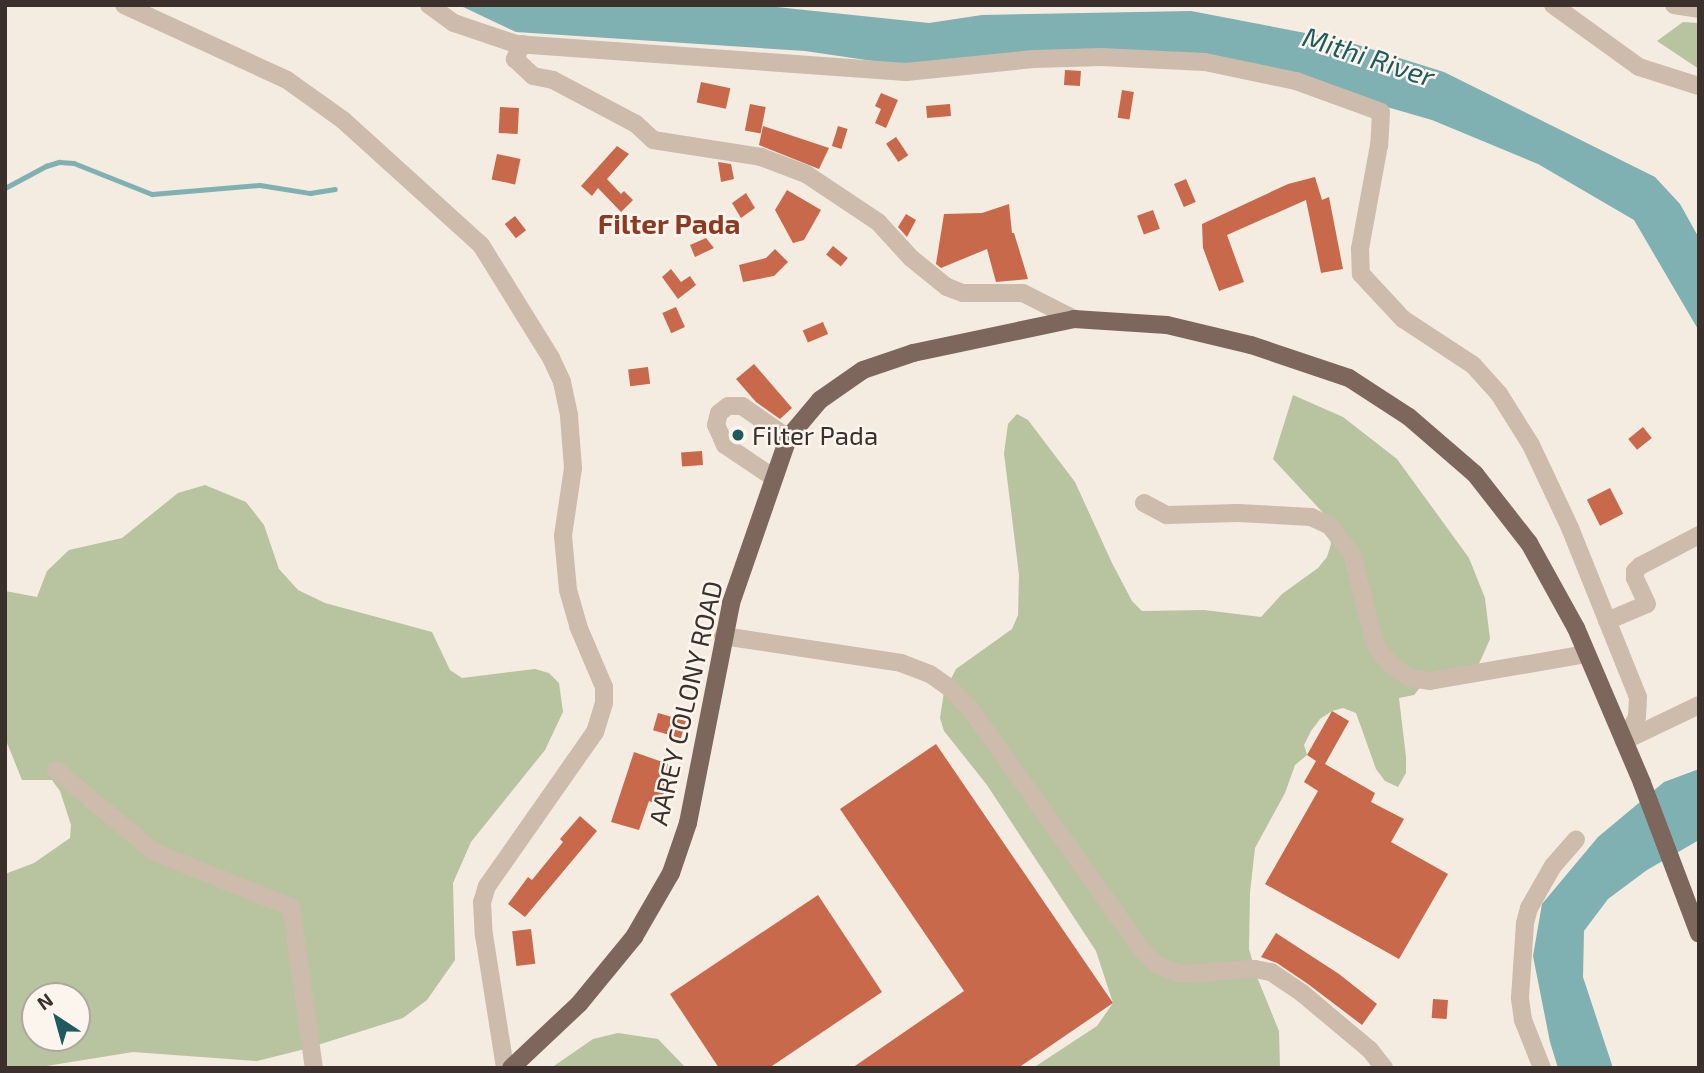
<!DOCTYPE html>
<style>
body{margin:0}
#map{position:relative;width:1704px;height:1073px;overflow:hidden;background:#f4ebe1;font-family:"Exo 2",sans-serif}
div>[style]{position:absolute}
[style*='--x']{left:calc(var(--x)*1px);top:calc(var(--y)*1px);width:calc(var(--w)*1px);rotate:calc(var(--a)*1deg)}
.green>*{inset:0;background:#b8c4a0}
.water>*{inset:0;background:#7fb0b2}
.stream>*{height:4.5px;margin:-2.25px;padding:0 2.25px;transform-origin:2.25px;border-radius:2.25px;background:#7fb0b2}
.building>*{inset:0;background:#c8694b;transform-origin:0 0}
.minor>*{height:18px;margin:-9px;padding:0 9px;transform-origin:9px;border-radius:9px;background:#cdbbac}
.major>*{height:18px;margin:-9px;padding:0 9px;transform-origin:9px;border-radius:9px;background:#7d675c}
.dots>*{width:19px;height:19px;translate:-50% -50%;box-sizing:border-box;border:4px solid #fbf5ee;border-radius:50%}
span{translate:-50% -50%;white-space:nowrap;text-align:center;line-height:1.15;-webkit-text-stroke:5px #fbf5ee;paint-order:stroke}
.poi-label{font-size:26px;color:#3b302b}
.left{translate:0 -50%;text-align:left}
.street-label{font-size:26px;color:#3b302b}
.water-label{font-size:28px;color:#1f5a5e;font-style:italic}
.neighbourhood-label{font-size:28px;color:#8c3b22;font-weight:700}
.frame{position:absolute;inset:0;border:7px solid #3b302b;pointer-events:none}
.north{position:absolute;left:21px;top:982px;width:70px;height:70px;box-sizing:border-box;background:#fbf5ee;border:2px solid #aea6a0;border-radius:50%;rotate:324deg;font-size:19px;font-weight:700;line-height:28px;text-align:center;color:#3b302b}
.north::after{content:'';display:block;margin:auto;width:24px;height:32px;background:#1f5a5e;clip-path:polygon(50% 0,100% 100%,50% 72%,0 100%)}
</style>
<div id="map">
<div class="green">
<i style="clip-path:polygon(1683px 22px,1699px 23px,1699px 69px,1657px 41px)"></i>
<i style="clip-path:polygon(1293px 395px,1343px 417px,1397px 459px,1469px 558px,1485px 598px,1490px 639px,1478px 666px,1423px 684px,1414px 695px,1399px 698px,1406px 757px,1406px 773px,1398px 787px,1385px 781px,1376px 769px,1356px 713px,1343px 708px,1332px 711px,1320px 719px,1311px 731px,1304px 745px,1307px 755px,1295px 765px,1285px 793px,1255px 848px,1250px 893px,1249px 949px,1257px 977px,1279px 1031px,1280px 1068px,1033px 1068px,1097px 1026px,1113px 1003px,1096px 951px,987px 785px,944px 731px,940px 718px,944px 692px,956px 669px,1012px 629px,1018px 615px,1019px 575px,1004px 453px,1008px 424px,1017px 414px,1028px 420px,1075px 482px,1112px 563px,1132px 601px,1142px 611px,1204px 610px,1261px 617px,1282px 594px,1318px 568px,1327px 557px,1331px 544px,1327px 517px,1273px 459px)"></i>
<i style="clip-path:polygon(evenodd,205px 485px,246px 502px,264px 525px,279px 569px,298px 590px,325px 603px,432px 632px,450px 670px,462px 678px,535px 669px,549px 673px,559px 683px,563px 712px,545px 750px,471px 842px,453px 883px,455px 960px,427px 1000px,403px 1018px,305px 1049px,257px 1061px,133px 1052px,34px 1068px,5px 1068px,5px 874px,34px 863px,70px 838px,71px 825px,60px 791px,52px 780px,22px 780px,5px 738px,5px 591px,37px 597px,47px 571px,69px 550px,122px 538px,178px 493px,205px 485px,35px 996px,77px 996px,77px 1038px,35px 1038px,35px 996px)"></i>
<i style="clip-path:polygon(618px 1033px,658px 1039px,686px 1068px,551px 1068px,593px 1039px)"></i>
</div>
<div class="water">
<i style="clip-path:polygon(459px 5px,757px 5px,929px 23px,982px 15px,1191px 11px,1342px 40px,1444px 72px,1655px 177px,1680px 204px,1699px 238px,1699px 331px,1634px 220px,1538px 164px,1432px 120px,1203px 54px,907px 66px,805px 51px,516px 32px)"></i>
<i style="clip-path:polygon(1699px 769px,1699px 840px,1647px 870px,1608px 899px,1584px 931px,1583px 977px,1613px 1068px,1558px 1068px,1550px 1042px,1533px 956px,1542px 904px,1598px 837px,1664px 782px)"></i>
</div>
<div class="stream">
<i style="--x:5;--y:188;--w:47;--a:-28.2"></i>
<i style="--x:46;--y:166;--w:14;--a:-17"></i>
<i style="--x:59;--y:162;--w:15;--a:4"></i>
<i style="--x:74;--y:163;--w:84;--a:21.7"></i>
<i style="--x:152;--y:194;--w:108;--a:-4.8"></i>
<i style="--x:260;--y:185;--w:51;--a:9.1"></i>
<i style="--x:310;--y:193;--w:25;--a:-9"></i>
</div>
<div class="building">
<i style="left:1065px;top:70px;width:16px;height:15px;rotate:4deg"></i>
<i style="left:701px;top:82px;width:30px;height:21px;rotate:12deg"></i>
<i style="left:1122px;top:90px;width:12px;height:28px;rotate:9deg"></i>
<i style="clip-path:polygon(881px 93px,898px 100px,886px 128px,875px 123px,881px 109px,875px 106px)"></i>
<i style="left:750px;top:104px;width:16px;height:27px;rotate:11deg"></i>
<i style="left:950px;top:104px;width:12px;height:24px;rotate:85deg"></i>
<i style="left:500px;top:107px;width:19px;height:26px;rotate:3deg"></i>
<i style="clip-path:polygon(763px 126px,829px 148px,819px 169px,759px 145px)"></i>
<i style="left:838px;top:126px;width:10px;height:21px;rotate:17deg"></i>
<i style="left:896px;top:137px;width:22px;height:12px;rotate:56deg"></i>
<i style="clip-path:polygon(617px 146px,629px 154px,607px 179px,621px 194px,624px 191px,633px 200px,621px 212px,598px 188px,592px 196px,581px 186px)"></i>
<i style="left:497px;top:154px;width:24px;height:26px;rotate:12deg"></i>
<i style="clip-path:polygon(718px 162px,731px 164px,734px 179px,721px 182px)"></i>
<i style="clip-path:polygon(1315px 177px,1322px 200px,1329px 197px,1343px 269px,1321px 273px,1306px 200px,1227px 235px,1244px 282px,1219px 291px,1203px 248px,1202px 224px,1288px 184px)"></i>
<i style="left:1186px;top:179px;width:25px;height:13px;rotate:67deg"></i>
<i style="clip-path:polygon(787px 190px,821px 210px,804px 240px,793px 243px,775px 210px)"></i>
<i style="clip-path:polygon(746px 193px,755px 208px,741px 218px,732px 203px)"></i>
<i style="clip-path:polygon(1009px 204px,1012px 233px,1014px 233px,1028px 279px,996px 282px,987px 249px,941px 268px,936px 264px,944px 214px,982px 213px)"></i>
<i style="left:1153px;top:210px;width:20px;height:17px;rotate:70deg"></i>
<i style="clip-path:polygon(906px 214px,916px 220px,907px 237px,898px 227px)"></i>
<i style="left:515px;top:216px;width:18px;height:13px;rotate:52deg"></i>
<i style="clip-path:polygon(706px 238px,714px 248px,695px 257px,690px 245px)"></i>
<i style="left:833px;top:246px;width:19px;height:11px;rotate:39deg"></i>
<i style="clip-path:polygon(775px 249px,788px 262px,774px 276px,743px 282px,739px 265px,766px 258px)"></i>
<i style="clip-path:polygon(671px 269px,681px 282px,690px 276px,696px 285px,678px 299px,662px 277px)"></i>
<i style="left:676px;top:307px;width:22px;height:15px;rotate:66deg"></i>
<i style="left:823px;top:322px;width:13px;height:22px;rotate:67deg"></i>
<i style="clip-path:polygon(754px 364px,792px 408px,780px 419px,756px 402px,736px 379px)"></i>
<i style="left:648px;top:367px;width:17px;height:20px;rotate:83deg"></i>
<i style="left:1643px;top:427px;width:14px;height:19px;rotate:51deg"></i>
<i style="left:702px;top:451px;width:14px;height:21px;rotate:86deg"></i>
<i style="left:1610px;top:488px;width:29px;height:26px;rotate:63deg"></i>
<i style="clip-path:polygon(1332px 711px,1349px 721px,1325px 764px,1375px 793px,1371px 802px,1404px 819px,1391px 842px,1448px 874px,1399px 959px,1265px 884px,1318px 791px,1304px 782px,1316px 761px,1307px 755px)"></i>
<i style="left:658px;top:713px;width:29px;height:18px;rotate:16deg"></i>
<i style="clip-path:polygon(936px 744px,1113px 1003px,1018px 1068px,852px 1068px,964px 991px,840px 809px)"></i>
<i style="clip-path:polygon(634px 752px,674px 766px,660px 805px,649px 801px,639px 830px,611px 822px)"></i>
<i style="clip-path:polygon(580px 816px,597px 831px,525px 917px,508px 904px,528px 877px,532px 880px,563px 842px,560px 839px)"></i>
<i style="clip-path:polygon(818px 895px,882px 992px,769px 1068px,719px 1068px,670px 994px)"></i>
<i style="left:531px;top:929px;width:35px;height:19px;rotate:83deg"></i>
<i style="clip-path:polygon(1276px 933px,1339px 974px,1377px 1004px,1362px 1025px,1308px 984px,1277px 963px,1261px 957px)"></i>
<i style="left:1433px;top:999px;width:15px;height:19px;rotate:4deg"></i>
</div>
<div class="minor">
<i style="--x:124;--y:5;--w:179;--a:24.7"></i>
<i style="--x:287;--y:80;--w:69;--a:35.5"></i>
<i style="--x:343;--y:120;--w:186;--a:42.2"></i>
<i style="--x:481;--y:245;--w:133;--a:58.2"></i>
<i style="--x:551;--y:358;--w:26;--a:65"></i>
<i style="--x:562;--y:382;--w:35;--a:78"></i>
<i style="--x:569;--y:416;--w:52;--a:85.6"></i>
<i style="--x:573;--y:468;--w:69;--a:98.4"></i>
<i style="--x:563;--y:536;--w:54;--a:84.7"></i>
<i style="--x:568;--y:590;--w:37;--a:74"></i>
<i style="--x:578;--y:626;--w:66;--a:66.9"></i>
<i style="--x:604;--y:687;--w:16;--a:90"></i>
<i style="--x:604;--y:703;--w:30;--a:107"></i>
<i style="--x:595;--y:732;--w:188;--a:125"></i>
<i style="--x:487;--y:886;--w:17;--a:107"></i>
<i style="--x:482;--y:902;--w:33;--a:87"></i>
<i style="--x:484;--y:935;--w:135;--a:81"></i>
<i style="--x:429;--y:5;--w:31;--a:36"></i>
<i style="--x:454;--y:23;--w:65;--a:18.7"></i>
<i style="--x:516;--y:44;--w:391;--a:4.1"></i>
<i style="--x:906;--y:72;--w:128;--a:-5.8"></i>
<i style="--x:1033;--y:59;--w:68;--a:-1.7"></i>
<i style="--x:1101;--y:57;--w:104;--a:2.8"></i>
<i style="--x:1205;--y:62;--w:93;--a:11.8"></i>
<i style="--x:1296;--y:81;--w:90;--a:20"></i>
<i style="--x:1381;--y:112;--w:33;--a:93"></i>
<i style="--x:1379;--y:145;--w:106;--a:100.4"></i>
<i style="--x:1360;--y:249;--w:25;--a:88"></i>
<i style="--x:1361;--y:274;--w:62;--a:47"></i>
<i style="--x:1403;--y:319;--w:84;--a:33.3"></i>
<i style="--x:1473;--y:365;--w:39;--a:48"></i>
<i style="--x:1499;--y:394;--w:60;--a:57.9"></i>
<i style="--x:1531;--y:445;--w:92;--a:64.8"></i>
<i style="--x:1570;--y:528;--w:182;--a:68.1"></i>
<i style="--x:1638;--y:697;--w:20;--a:93"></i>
<i style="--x:1637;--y:717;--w:27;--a:118"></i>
<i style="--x:1553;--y:5;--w:106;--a:35.8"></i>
<i style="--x:1639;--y:67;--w:63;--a:17.6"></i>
<i style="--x:1674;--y:5;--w:25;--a:9"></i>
<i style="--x:522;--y:44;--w:17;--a:115"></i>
<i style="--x:515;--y:59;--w:25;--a:43"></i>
<i style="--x:533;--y:76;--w:20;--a:11"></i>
<i style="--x:553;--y:80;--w:94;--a:27.9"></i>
<i style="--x:636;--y:124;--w:23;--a:43"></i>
<i style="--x:653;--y:140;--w:109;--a:8.9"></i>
<i style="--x:761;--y:157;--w:48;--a:20.7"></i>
<i style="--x:806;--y:174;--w:87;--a:33.7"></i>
<i style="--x:878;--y:222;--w:49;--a:47.5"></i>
<i style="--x:911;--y:258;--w:46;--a:38.9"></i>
<i style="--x:947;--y:287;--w:17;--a:21"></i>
<i style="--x:963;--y:293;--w:60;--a:0"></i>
<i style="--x:1023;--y:293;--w:57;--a:27"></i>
<i style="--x:774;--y:478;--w:59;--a:-146"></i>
<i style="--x:725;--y:445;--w:22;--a:-114"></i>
<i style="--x:716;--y:425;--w:12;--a:-76"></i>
<i style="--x:719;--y:413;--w:11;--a:-38"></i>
<i style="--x:728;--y:406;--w:14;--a:0"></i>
<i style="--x:742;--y:406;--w:56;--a:34.8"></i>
<i style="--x:1144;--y:503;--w:26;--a:28"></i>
<i style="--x:1167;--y:515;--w:71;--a:-1.6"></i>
<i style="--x:1238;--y:513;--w:73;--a:3.1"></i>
<i style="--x:1311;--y:517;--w:21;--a:25"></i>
<i style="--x:1330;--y:526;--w:36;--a:52"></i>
<i style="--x:1352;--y:554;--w:94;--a:75.8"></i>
<i style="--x:1375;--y:645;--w:21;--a:53"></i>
<i style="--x:1388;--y:662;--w:26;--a:37"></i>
<i style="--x:1409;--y:678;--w:21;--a:8"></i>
<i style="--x:1430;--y:681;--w:159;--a:-9.8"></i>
<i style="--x:1607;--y:621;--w:43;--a:-23"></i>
<i style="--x:1647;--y:604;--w:29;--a:-115"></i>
<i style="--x:1635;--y:578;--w:7;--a:-90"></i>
<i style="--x:1635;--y:571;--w:7;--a:-45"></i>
<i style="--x:1640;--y:566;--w:67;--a:-27.7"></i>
<i style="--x:723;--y:636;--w:180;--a:8.6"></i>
<i style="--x:901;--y:663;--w:31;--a:21"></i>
<i style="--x:930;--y:674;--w:24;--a:35"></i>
<i style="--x:950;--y:688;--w:32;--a:46"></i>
<i style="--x:972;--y:711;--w:293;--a:54.6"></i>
<i style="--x:1142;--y:950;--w:21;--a:45"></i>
<i style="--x:1157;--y:965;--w:25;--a:21"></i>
<i style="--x:1180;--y:974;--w:75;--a:-3.8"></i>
<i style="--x:1255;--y:969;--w:16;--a:11"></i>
<i style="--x:1271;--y:972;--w:37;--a:34"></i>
<i style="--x:1302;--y:993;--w:89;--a:40"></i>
<i style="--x:1370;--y:1050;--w:23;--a:52"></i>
<i style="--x:1624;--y:741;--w:83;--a:-25.6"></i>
<i style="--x:56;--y:770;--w:128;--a:39.9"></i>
<i style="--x:154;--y:852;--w:148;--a:21.9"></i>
<i style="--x:291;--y:907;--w:163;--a:81.9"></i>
<i style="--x:1542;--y:1068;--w:52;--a:-111.6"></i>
<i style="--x:1523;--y:1020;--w:22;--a:-98"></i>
<i style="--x:1520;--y:998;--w:75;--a:-86.2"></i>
<i style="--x:1525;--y:923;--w:16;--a:-75"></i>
<i style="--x:1529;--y:908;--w:48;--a:-60.3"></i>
<i style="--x:1553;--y:866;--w:35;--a:-49"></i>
</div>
<div class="major">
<i style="--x:511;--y:1068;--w:93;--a:-43.3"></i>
<i style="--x:579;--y:1004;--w:87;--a:-50.6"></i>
<i style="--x:634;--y:937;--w:74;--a:-60"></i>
<i style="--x:671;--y:873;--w:53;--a:-71.2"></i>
<i style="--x:688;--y:823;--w:224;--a:-78.9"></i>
<i style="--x:731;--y:603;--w:175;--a:-70.9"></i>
<i style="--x:788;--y:438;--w:50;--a:-49.9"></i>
<i style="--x:820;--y:400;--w:52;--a:-34.9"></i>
<i style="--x:863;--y:370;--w:53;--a:-18.8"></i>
<i style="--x:913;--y:353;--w:165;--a:-11.9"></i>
<i style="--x:1074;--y:319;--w:93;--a:3.7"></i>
<i style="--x:1167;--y:325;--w:86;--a:13.4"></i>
<i style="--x:1251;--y:345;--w:103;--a:18.6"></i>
<i style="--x:1349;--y:378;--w:72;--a:33"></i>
<i style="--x:1409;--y:417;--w:87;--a:40.8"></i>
<i style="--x:1475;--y:474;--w:88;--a:52"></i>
<i style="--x:1529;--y:543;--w:97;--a:61.1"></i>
<i style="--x:1576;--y:628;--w:168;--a:66.9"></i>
<i style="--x:1642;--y:783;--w:161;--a:69.3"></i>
</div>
<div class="dots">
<i style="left:738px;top:435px;background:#1f5a5e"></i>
</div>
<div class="poi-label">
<span class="left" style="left:752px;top:435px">Filter Pada</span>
</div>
<div class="street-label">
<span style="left:685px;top:703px;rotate:-77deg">AAREY COLONY ROAD</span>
</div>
<div class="water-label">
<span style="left:1369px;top:56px;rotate:18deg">Mithi River</span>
</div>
<div class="neighbourhood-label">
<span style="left:669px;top:223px">Filter Pada</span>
</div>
<div class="frame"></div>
<div class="north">N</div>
</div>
